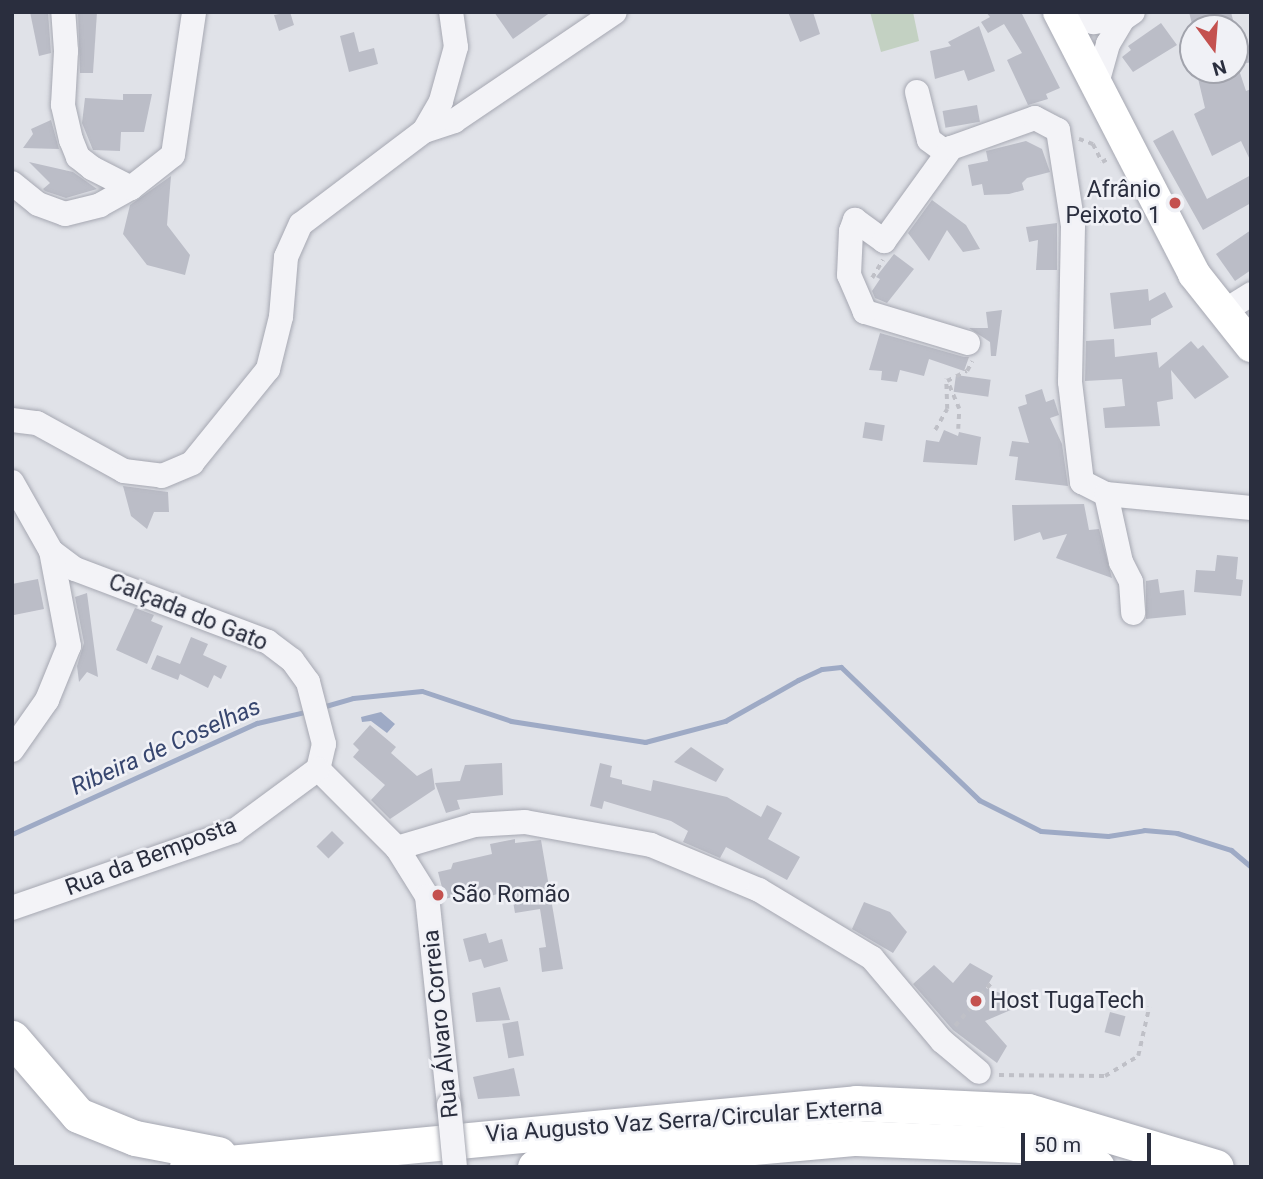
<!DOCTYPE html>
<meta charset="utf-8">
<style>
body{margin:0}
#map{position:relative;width:1263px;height:1179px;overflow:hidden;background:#e0e2e8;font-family:Roboto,sans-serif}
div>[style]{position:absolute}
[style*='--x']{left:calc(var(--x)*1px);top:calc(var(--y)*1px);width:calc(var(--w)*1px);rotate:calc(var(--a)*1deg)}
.green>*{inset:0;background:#c3d1c2}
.water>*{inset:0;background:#9eaac5}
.stream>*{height:5px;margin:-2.5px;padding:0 2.5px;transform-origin:2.5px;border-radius:2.5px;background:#9eaac5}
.building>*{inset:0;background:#bbbdc7;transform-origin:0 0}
.path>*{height:3.5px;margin-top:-1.75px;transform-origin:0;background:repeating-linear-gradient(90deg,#bfc0c7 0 5px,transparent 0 10px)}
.roads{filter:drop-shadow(0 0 2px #a6a8b2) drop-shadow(0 0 2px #a6a8b2)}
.minor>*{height:24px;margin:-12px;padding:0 12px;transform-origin:12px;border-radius:12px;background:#f3f3f7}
.major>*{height:32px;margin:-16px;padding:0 16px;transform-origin:16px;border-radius:16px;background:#fff}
.highway>*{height:35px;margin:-17.5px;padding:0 17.5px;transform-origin:17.5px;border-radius:17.5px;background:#fff}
.bridges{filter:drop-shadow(0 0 2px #a6a8b2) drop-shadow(0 0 2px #a6a8b2)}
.minor-bridge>*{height:24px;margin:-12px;padding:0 12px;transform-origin:12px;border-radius:12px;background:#f3f3f7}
.dots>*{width:19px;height:19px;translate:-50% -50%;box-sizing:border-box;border:4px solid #f0f1f6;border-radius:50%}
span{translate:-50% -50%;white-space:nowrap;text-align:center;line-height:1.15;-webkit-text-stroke:5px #f0f1f6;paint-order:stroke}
.poi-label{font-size:23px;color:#2a2e3e}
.right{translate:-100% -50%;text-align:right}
.left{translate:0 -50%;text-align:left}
.street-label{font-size:23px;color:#2a2e3e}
.water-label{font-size:24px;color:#37466f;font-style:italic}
.frame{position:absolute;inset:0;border:14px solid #2a2e3e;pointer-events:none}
.north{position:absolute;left:1179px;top:14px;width:70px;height:70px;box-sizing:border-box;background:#f0f1f6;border:2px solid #a1a3ac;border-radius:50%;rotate:164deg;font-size:19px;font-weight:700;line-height:28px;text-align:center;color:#2a2e3e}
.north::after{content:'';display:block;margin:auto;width:24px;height:32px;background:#c4514f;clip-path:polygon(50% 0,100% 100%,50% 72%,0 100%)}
.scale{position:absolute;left:1021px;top:1133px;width:130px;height:32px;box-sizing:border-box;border:4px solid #2a2e3e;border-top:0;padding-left:9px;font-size:21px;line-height:24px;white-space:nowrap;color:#2a2e3e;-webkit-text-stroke:5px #f0f1f6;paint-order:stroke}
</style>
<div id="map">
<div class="green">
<i style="clip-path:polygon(870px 12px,913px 12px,919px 41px,881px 52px)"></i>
</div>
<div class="water">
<i style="clip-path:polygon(381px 712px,395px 724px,387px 733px,371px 721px,362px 722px,361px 717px)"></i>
</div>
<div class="stream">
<i style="--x:322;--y:707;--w:32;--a:-16"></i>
<i style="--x:353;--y:698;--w:69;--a:-5.8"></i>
<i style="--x:422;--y:691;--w:94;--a:18.6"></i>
<i style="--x:511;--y:721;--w:136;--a:8.9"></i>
<i style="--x:645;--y:742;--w:83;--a:-14.7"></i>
<i style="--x:725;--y:721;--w:84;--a:-29.3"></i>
<i style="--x:798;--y:680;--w:26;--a:-25"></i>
<i style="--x:822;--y:669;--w:19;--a:-6"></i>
<i style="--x:841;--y:667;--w:192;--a:43.9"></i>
<i style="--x:979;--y:800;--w:69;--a:26.6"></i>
<i style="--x:1041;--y:831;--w:67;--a:4.3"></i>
<i style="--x:1108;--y:836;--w:36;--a:-9"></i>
<i style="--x:1144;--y:830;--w:33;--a:5"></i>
<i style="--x:1177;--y:833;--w:57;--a:17.5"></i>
<i style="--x:1231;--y:850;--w:26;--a:40"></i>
<i style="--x:12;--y:834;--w:269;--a:-24.4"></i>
<i style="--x:257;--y:723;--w:53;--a:-13"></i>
</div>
<div class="building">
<i style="clip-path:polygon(30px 12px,48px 12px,51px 53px,39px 56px)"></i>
<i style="clip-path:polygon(78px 12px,97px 12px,93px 73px,80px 73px)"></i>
<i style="clip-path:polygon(290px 12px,294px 25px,279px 31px,274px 15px)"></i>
<i style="clip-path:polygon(494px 12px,551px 12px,513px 39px)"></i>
<i style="clip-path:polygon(788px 12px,813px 12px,820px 34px,800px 42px)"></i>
<i style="clip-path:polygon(986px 12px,1021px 12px,1060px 88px,1046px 94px,1048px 99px,1028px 105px,1007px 60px,1022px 53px,1004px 24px,988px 33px,981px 22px,990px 17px)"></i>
<i style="clip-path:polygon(1189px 12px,1231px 12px,1235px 28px,1193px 28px)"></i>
<i style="clip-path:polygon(1161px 23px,1177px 45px,1133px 72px,1122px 57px,1131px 50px,1128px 46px)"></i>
<i style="clip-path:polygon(979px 26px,995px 71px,968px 81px,964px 70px,935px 79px,930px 51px,951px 46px,948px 42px)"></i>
<i style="clip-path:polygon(354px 32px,359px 52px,374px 48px,378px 64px,349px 72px,340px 36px)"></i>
<i style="clip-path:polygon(1246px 38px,1251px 62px,1235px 66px,1235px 41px)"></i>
<i style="clip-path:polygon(1196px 70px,1239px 70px,1246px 91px,1251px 89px,1251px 162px,1241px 141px,1212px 156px,1194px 114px,1205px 108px)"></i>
<i style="clip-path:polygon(123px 94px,152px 94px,144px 132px,121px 132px,120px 151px,93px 150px,82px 123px,85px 98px,123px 100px)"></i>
<i style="left:977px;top:105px;width:17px;height:35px;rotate:80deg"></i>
<i style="clip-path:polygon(51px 120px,59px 149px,23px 148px,33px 134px,31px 129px)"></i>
<i style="clip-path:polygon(1173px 130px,1207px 199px,1251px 175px,1251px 203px,1203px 230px,1153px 141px)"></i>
<i style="clip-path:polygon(1026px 141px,1042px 149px,1050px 172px,1027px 178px,1022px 183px,1024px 190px,1009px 194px,984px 195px,982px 184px,972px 186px,968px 165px,988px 161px,986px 151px)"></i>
<i style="clip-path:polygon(29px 162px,73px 172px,97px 189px,66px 198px,45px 191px,43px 189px,50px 183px)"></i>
<i style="clip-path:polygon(171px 176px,167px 225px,190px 255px,185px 275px,147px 265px,123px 234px,130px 205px)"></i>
<i style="clip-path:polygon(932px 200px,966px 225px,980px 249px,963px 252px,947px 230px,929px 261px,908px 233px)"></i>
<i style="clip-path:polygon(1057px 223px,1057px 270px,1036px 270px,1038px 240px,1029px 242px,1026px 227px)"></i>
<i style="clip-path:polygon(1251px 230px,1251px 270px,1235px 281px,1216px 254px)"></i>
<i style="clip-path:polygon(894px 254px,914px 269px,887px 303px,875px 298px,872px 291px,880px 279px,876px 277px)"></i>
<i style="clip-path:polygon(1148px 289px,1149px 301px,1165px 292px,1173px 307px,1151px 319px,1151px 325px,1114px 329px,1110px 293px)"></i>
<i style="clip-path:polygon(1002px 310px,996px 356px,991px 356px,990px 342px,969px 328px,988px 328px,986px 312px)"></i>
<i style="clip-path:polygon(880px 333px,964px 357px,969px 357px,964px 371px,929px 359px,924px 376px,900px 370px,897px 382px,881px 380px,882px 371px,869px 370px)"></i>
<i style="clip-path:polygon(1114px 339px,1115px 357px,1157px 352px,1159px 368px,1191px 341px,1198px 349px,1203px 345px,1229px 377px,1195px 399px,1171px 370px,1173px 399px,1157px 402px,1160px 426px,1105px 428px,1103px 408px,1125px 406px,1122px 379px,1085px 381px,1086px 341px)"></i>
<i style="left:956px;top:375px;width:35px;height:17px;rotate:8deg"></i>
<i style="clip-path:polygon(1042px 389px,1046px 402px,1054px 399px,1059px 415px,1050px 418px,1062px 444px,1068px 486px,1015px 480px,1018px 457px,1009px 456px,1012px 441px,1029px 443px,1018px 407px,1027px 404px,1025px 395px)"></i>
<i style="left:865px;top:422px;width:20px;height:16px;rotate:9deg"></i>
<i style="clip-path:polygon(944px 430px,958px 436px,959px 432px,981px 437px,977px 465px,923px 462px,926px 440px,939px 442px)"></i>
<i style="clip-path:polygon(123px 486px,168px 492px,169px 512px,154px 512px,147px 529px,131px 516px)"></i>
<i style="clip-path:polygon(1084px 504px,1089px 530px,1099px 529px,1112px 578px,1056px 558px,1067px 534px,1043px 540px,1040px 532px,1014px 541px,1012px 505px)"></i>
<i style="clip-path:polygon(1217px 555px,1238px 557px,1236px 579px,1243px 580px,1241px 596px,1194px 592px,1196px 570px,1215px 571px)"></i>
<i style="clip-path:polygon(38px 579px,44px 609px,14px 615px,12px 584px)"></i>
<i style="clip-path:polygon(1158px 579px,1160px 593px,1184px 590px,1186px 615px,1146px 619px,1146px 581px)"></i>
<i style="clip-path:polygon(87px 593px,98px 677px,87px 672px,79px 682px,77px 666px,84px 643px,75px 597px)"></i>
<i style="clip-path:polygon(135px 608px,154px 615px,151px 621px,163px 626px,147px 664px,116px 650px)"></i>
<i style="clip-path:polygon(191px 637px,208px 644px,203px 655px,227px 666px,221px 679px,214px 675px,208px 688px,180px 674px,178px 680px,151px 669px,157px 655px,180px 664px)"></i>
<i style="clip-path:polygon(370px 725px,396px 747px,391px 753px,417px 776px,432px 768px,435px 789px,390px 819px,371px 800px,385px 785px,353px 757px,359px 750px,353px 744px)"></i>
<i style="clip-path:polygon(691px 747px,724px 769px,716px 782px,674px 762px)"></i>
<i style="clip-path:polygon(502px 763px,503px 795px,457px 800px,460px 809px,446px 813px,435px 783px,460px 781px,465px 765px)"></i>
<i style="clip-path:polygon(600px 763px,612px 766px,610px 777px,622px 780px,622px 784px,651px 791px,653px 780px,727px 797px,761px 817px,767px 805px,782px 813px,768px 839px,800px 857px,787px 880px,726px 847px,720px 858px,683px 842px,688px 831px,671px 821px,604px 801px,602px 809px,590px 806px)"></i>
<i style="left:332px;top:831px;width:17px;height:22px;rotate:45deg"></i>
<i style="clip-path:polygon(515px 839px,515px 843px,541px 840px,563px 969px,542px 972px,539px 948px,546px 947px,540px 909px,515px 913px,511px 890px,484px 898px,482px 889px,445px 899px,438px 872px,451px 869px,453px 863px,492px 854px,490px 844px)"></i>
<i style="clip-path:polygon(864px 902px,890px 912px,907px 932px,893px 953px,852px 929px)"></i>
<i style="clip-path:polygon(486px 933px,489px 943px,502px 939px,508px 961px,484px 968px,481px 959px,469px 962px,463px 939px)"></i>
<i style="clip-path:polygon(970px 963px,993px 976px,986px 988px,1009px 996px,1013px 1009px,985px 1021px,1007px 1046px,997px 1063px,953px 1030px,913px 984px,934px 965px,953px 983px)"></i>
<i style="clip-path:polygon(500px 987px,510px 1020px,476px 1022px,472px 993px)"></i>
<i style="left:1110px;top:1012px;width:16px;height:21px;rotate:15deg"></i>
<i style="left:518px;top:1021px;width:35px;height:16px;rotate:80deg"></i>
<i style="clip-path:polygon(514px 1068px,520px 1096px,478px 1099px,473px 1077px)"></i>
</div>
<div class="path">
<i style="--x:1079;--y:139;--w:15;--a:20"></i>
<i style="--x:1093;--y:144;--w:20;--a:63"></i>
<i style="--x:1102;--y:162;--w:7;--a:-27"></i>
<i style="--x:872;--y:278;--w:21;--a:-59"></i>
<i style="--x:958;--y:429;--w:20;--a:-87"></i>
<i style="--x:959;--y:409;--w:30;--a:-113"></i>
<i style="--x:947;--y:381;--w:22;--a:-27"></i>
<i style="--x:967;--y:371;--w:11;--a:-63"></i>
<i style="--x:935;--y:430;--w:24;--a:-60"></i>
<i style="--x:947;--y:409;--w:30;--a:-92"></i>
<i style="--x:955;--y:1026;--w:57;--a:-49.9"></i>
<i style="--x:999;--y:1075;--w:106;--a:0.5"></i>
<i style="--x:1105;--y:1076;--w:39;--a:-31"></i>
<i style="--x:1138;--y:1056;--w:50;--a:-77.3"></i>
</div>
<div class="roads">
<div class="minor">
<i style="--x:1064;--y:12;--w:31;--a:19"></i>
<i style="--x:1093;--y:22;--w:30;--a:-6"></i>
<i style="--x:1096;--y:87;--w:45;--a:-74.4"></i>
<i style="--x:1108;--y:44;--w:29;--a:-59"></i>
<i style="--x:1123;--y:19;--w:12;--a:-35"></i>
<i style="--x:917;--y:92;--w:49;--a:76"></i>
<i style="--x:929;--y:140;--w:22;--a:36"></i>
<i style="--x:424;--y:131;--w:32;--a:-18"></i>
<i style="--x:454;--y:121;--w:194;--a:-34.1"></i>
<i style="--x:12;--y:183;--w:33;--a:39"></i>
<i style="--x:38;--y:204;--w:29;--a:20"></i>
<i style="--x:65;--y:214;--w:36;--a:-14"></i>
<i style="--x:100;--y:205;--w:35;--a:-29"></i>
<i style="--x:131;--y:188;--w:44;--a:-152.9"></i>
<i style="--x:92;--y:168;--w:18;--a:-142"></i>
<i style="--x:78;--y:157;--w:18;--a:-112"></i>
<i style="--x:71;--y:140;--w:36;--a:-103"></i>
<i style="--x:63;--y:105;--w:54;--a:-86.8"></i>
<i style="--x:66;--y:51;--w:39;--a:-94"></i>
<i style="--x:131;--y:188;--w:53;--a:-38.2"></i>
<i style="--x:173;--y:155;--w:145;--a:-81.6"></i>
<i style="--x:1221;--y:313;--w:36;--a:-32"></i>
<i style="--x:968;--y:343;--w:108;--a:-163.2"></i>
<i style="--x:865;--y:312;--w:40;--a:-113.4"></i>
<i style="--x:849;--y:275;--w:44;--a:-87.4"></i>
<i style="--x:851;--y:231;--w:12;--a:-70"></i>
<i style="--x:855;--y:220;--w:36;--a:36"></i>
<i style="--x:884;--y:241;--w:115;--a:-54.2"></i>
<i style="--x:951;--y:148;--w:89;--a:-19.7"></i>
<i style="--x:1035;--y:118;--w:26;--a:28"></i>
<i style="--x:1058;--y:130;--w:97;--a:81.1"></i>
<i style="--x:1073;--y:226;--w:156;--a:91.1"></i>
<i style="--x:1070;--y:382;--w:101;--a:83.2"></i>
<i style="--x:1082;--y:482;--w:27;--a:27"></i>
<i style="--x:1106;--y:494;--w:146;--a:5.5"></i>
<i style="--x:12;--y:420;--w:25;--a:7"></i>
<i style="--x:37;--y:423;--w:99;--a:28.9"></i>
<i style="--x:124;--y:471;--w:38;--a:7"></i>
<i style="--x:162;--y:476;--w:33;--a:-23"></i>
<i style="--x:192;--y:463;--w:121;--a:-51"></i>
<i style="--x:268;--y:369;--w:54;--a:-76"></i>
<i style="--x:281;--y:317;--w:60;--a:-85.2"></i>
<i style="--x:286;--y:257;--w:36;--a:-66"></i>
<i style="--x:301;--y:224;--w:154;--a:-37.1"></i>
<i style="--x:424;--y:131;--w:34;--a:-60"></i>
<i style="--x:441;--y:101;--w:56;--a:-74.5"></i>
<i style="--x:456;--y:47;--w:35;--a:-98"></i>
<i style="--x:12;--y:482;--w:79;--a:60.5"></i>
<i style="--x:51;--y:551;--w:30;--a:37"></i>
<i style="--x:75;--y:569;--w:206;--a:20.7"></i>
<i style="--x:268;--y:642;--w:30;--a:37"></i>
<i style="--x:292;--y:660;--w:27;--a:54"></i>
<i style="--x:308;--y:682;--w:64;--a:75.5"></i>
<i style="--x:324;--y:744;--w:26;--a:103"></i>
<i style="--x:1106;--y:494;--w:70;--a:77.6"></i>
<i style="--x:1121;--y:562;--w:22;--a:63"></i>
<i style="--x:1131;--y:582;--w:31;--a:86"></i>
<i style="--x:12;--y:750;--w:61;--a:-55"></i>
<i style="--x:47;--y:700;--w:58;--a:-67.8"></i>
<i style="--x:69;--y:646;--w:97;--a:-100.7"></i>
<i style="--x:318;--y:769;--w:112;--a:45"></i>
<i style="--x:397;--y:848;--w:57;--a:58"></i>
<i style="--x:427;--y:896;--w:210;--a:84"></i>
<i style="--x:397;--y:848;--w:80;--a:-16.6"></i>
<i style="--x:474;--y:825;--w:51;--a:-3.4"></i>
<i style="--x:525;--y:822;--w:128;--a:10.3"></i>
<i style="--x:651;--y:845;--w:117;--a:22.6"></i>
<i style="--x:759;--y:890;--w:132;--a:31"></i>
<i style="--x:872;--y:958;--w:109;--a:49.9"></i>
<i style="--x:942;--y:1041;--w:48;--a:40"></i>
<i style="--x:12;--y:908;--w:235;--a:-19.1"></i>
<i style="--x:234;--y:831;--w:104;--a:-36.4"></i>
</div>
<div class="major">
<i style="--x:1059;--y:12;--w:295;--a:62.7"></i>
<i style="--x:1194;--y:274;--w:92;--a:51.6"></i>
</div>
<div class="highway">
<i style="--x:12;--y:1038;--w:101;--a:49.4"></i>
<i style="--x:78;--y:1115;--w:61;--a:22"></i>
<i style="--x:135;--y:1138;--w:85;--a:10.9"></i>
<i style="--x:187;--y:1167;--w:672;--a:-5.46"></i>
<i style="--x:856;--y:1103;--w:172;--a:2.7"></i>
<i style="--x:1028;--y:1111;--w:196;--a:16.6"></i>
<i style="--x:535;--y:1167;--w:322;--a:-5.2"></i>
<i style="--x:856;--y:1138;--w:166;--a:2.4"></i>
<i style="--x:1022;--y:1145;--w:78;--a:16.3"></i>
</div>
</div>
<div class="bridges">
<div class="minor-bridge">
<i style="--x:449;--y:1105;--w:62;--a:84.5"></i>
</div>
</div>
<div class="dots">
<i style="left:1175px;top:203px;background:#c4514f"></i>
<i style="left:438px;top:895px;background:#c4514f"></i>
<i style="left:976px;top:1001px;background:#c4514f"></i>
</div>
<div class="poi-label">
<span class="right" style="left:1161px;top:203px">Afrânio<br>Peixoto 1</span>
<span class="left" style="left:452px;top:895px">São Romão</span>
<span class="left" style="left:990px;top:1001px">Host TugaTech</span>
</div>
<div class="street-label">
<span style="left:188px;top:613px;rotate:22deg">Calçada do Gato</span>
<span style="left:151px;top:857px;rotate:-21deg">Rua da Bemposta</span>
<span style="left:441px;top:1024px;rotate:-96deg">Rua Álvaro Correia</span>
<span style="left:684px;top:1121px;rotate:-4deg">Via Augusto Vaz Serra/Circular Externa</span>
</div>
<div class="water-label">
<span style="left:166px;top:747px;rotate:-24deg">Ribeira de Coselhas</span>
</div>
<div class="frame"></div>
<div class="north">N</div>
<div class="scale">50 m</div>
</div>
